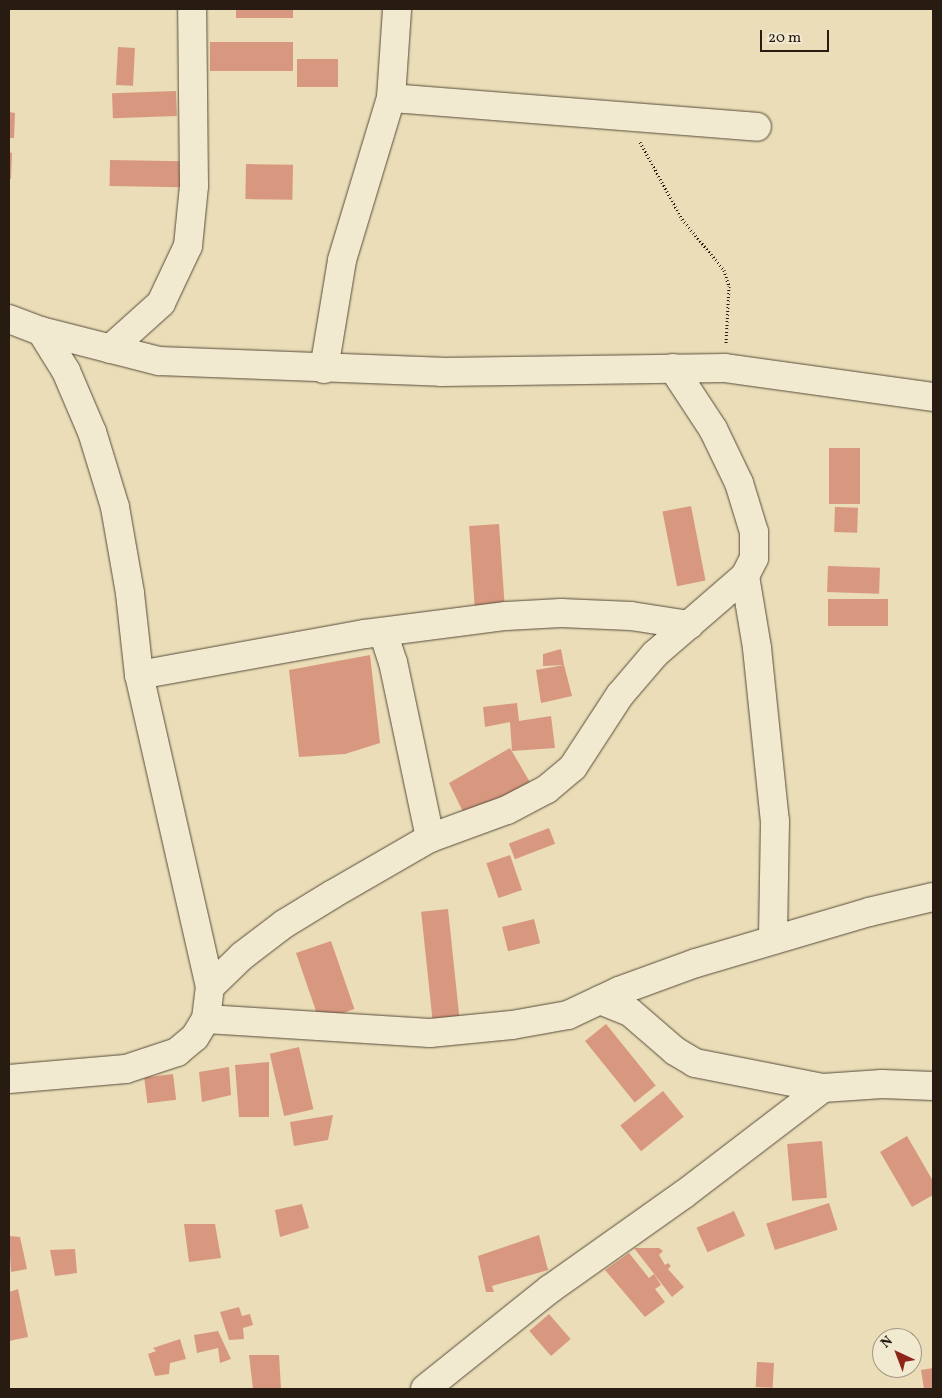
<!DOCTYPE html>
<style>
body{margin:0}
#map{position:relative;width:942px;height:1398px;overflow:hidden;background:#eaddb7;font-family:Vollkorn,serif}
div>[style]{position:absolute}
[style*='--x']{left:calc(var(--x)*1px);top:calc(var(--y)*1px);width:calc(var(--w)*1px);rotate:calc(var(--a)*1deg)}
.building>*{inset:0;background:#d8987f;transform-origin:0 0}
.path>*{height:3px;margin-top:-1.5px;transform-origin:0;background:repeating-linear-gradient(90deg,#271b12 0 1px,transparent 0 3.5px)}
.roads{filter:drop-shadow(0 0 1px #584c3b) drop-shadow(0 0 1px #584c3b)}
.minor>*{height:28px;margin:-14px;padding:0 14px;transform-origin:14px;border-radius:14px;background:#f1e9d0}
span{translate:-50% -50%;white-space:nowrap;text-align:center;line-height:1.15;-webkit-text-stroke:4px #f1e9d0;paint-order:stroke}
.frame{position:absolute;inset:0;border:10px solid #271b12;pointer-events:none}
.north{position:absolute;left:872px;top:1328px;width:50px;height:50px;box-sizing:border-box;background:#f1e9d0;border:1px solid #a09784;border-radius:50%;rotate:317deg;font-size:14px;font-weight:700;line-height:20px;text-align:center;color:#271b12}
.north::after{content:'';display:block;margin:auto;width:18px;height:22px;background:#8f2418;clip-path:polygon(50% 0,100% 100%,50% 72%,0 100%)}
.scale{position:absolute;left:760px;top:30px;width:69px;height:22px;box-sizing:border-box;border:2px solid #271b12;border-top:0;padding-left:6px;font-size:15px;line-height:18px;white-space:nowrap;color:#271b12;-webkit-text-stroke:4px #f1e9d0;paint-order:stroke}
</style>
<div id="map">
<div class="building">
<i style="left:236px;top:9px;width:57px;height:9px"></i>
<i style="left:210px;top:42px;width:83px;height:29px"></i>
<i style="left:118px;top:47px;width:17px;height:38px;rotate:3deg"></i>
<i style="left:297px;top:59px;width:41px;height:28px"></i>
<i style="left:176px;top:91px;width:25px;height:64px;rotate:88deg"></i>
<i style="clip-path:polygon(9px 112px,15px 113px,14px 138px,9px 138px)"></i>
<i style="clip-path:polygon(9px 152px,12px 153px,11px 179px,9px 179px)"></i>
<i style="left:110px;top:160px;width:72px;height:26px;rotate:1deg"></i>
<i style="left:246px;top:164px;width:47px;height:35px;rotate:1deg"></i>
<i style="left:829px;top:448px;width:31px;height:56px"></i>
<i style="left:691px;top:506px;width:76px;height:29px;rotate:79deg"></i>
<i style="left:835px;top:507px;width:23px;height:25px;rotate:2deg"></i>
<i style="left:499px;top:524px;width:83px;height:30px;rotate:86deg"></i>
<i style="left:828px;top:566px;width:52px;height:26px;rotate:2deg"></i>
<i style="left:888px;top:599px;width:27px;height:60px;rotate:90deg"></i>
<i style="clip-path:polygon(561px 649px,564px 665px,543px 666px,543px 654px)"></i>
<i style="clip-path:polygon(370px 655px,380px 743px,345px 754px,299px 757px,289px 670px)"></i>
<i style="clip-path:polygon(564px 665px,572px 696px,541px 703px,536px 670px)"></i>
<i style="clip-path:polygon(517px 703px,519px 721px,551px 716px,555px 748px,512px 751px,510px 722px,485px 727px,483px 707px)"></i>
<i style="clip-path:polygon(510px 748px,534px 789px,467px 820px,449px 783px)"></i>
<i style="left:549px;top:828px;width:17px;height:43px;rotate:69deg"></i>
<i style="left:510px;top:855px;width:37px;height:25px;rotate:71deg"></i>
<i style="left:448px;top:909px;width:108px;height:27px;rotate:84deg"></i>
<i style="left:534px;top:919px;width:25px;height:33px;rotate:76deg"></i>
<i style="left:331px;top:941px;width:72px;height:37px;rotate:71deg"></i>
<i style="left:606px;top:1024px;width:79px;height:27px;rotate:51deg"></i>
<i style="left:299px;top:1047px;width:64px;height:30px;rotate:77deg"></i>
<i style="clip-path:polygon(269px 1062px,269px 1117px,239px 1117px,235px 1065px)"></i>
<i style="clip-path:polygon(229px 1067px,231px 1095px,202px 1102px,199px 1072px)"></i>
<i style="left:173px;top:1074px;width:26px;height:29px;rotate:83deg"></i>
<i style="left:663px;top:1091px;width:33px;height:55px;rotate:51deg"></i>
<i style="clip-path:polygon(333px 1115px,328px 1140px,294px 1146px,290px 1122px)"></i>
<i style="clip-path:polygon(907px 1136px,933px 1181px,933px 1195px,912px 1207px,880px 1152px)"></i>
<i style="left:822px;top:1141px;width:57px;height:35px;rotate:85deg"></i>
<i style="left:829px;top:1203px;width:28px;height:66px;rotate:72deg"></i>
<i style="clip-path:polygon(302px 1204px,309px 1228px,280px 1237px,275px 1210px)"></i>
<i style="left:734px;top:1211px;width:27px;height:41px;rotate:66deg"></i>
<i style="clip-path:polygon(184px 1224px,215px 1224px,221px 1258px,189px 1262px)"></i>
<i style="clip-path:polygon(539px 1235px,548px 1270px,492px 1286px,494px 1292px,486px 1292px,478px 1256px)"></i>
<i style="clip-path:polygon(9px 1236px,20px 1237px,27px 1269px,11px 1272px)"></i>
<i style="clip-path:polygon(634px 1248px,659px 1248px,663px 1251px,659px 1255px,665px 1265px,668px 1263px,671px 1266px,668px 1269px,684px 1287px,672px 1297px)"></i>
<i style="clip-path:polygon(75px 1249px,77px 1273px,55px 1276px,50px 1250px)"></i>
<i style="clip-path:polygon(629px 1253px,649px 1278px,654px 1274px,661px 1285px,655px 1289px,665px 1302px,645px 1317px,605px 1270px)"></i>
<i style="clip-path:polygon(18px 1289px,28px 1337px,9px 1341px,9px 1292px)"></i>
<i style="clip-path:polygon(239px 1307px,242px 1316px,250px 1314px,253px 1325px,243px 1328px,244px 1339px,229px 1340px,220px 1312px)"></i>
<i style="left:549px;top:1314px;width:33px;height:26px;rotate:49deg"></i>
<i style="clip-path:polygon(218px 1331px,231px 1359px,220px 1363px,218px 1348px,197px 1353px,194px 1335px)"></i>
<i style="clip-path:polygon(180px 1339px,186px 1359px,170px 1363px,169px 1374px,155px 1376px,148px 1354px,156px 1351px,153px 1348px)"></i>
<i style="clip-path:polygon(249px 1355px,279px 1355px,281px 1389px,253px 1389px)"></i>
<i style="left:757px;top:1362px;width:17px;height:25px;rotate:3deg"></i>
<i style="clip-path:polygon(933px 1368px,933px 1389px,924px 1389px,921px 1370px)"></i>
</div>
<div class="path">
<i style="--x:640;--y:142;--w:88;--a:61.4"></i>
<i style="--x:682;--y:219;--w:66;--a:50.5"></i>
<i style="--x:724;--y:270;--w:17;--a:73"></i>
<i style="--x:729;--y:286;--w:58;--a:93"></i>
</div>
<div class="roads">
<div class="minor">
<i style="--x:391;--y:98;--w:367;--a:4.5"></i>
<i style="--x:9;--y:319;--w:34;--a:21"></i>
<i style="--x:41;--y:331;--w:122;--a:14.3"></i>
<i style="--x:159;--y:361;--w:282;--a:2.2"></i>
<i style="--x:441;--y:372;--w:284;--a:-0.8"></i>
<i style="--x:725;--y:368;--w:210;--a:7.9"></i>
<i style="--x:110;--y:349;--w:69;--a:-42"></i>
<i style="--x:161;--y:303;--w:63;--a:-64.7"></i>
<i style="--x:188;--y:246;--w:60;--a:-84.3"></i>
<i style="--x:194;--y:186;--w:177;--a:-90.6"></i>
<i style="--x:324;--y:369;--w:110;--a:-80.6"></i>
<i style="--x:342;--y:260;--w:169;--a:-73.2"></i>
<i style="--x:391;--y:98;--w:89;--a:-86.1"></i>
<i style="--x:745;--y:576;--w:73;--a:80.5"></i>
<i style="--x:757;--y:648;--w:174;--a:84.1"></i>
<i style="--x:775;--y:821;--w:118;--a:91"></i>
<i style="--x:383;--y:632;--w:32;--a:72"></i>
<i style="--x:393;--y:662;--w:180;--a:78.1"></i>
<i style="--x:139;--y:675;--w:230;--a:-10.3"></i>
<i style="--x:365;--y:634;--w:142;--a:-7.3"></i>
<i style="--x:506;--y:616;--w:55;--a:-3.1"></i>
<i style="--x:561;--y:613;--w:70;--a:2.5"></i>
<i style="--x:631;--y:616;--w:59;--a:8.8"></i>
<i style="--x:210;--y:987;--w:45;--a:-44.1"></i>
<i style="--x:242;--y:956;--w:53;--a:-37.3"></i>
<i style="--x:284;--y:924;--w:57;--a:-31.5"></i>
<i style="--x:333;--y:894;--w:112;--a:-30"></i>
<i style="--x:430;--y:838;--w:82;--a:-20"></i>
<i style="--x:507;--y:810;--w:45;--a:-27.7"></i>
<i style="--x:547;--y:789;--w:34;--a:-40"></i>
<i style="--x:573;--y:767;--w:86;--a:-56.9"></i>
<i style="--x:620;--y:695;--w:54;--a:-49.5"></i>
<i style="--x:655;--y:654;--w:119;--a:-40.9"></i>
<i style="--x:745;--y:576;--w:20;--a:-63"></i>
<i style="--x:754;--y:558;--w:26;--a:-90"></i>
<i style="--x:754;--y:532;--w:51;--a:-107"></i>
<i style="--x:739;--y:483;--w:60;--a:-115.7"></i>
<i style="--x:713;--y:429;--w:73;--a:-123.3"></i>
<i style="--x:600;--y:1000;--w:32;--a:22"></i>
<i style="--x:630;--y:1012;--w:60;--a:40.9"></i>
<i style="--x:675;--y:1051;--w:23;--a:31"></i>
<i style="--x:695;--y:1063;--w:130;--a:11.1"></i>
<i style="--x:206;--y:1019;--w:224;--a:3.6"></i>
<i style="--x:430;--y:1033;--w:82;--a:-5.6"></i>
<i style="--x:512;--y:1025;--w:57;--a:-10.1"></i>
<i style="--x:568;--y:1015;--w:56;--a:-25.2"></i>
<i style="--x:619;--y:991;--w:82;--a:-20"></i>
<i style="--x:696;--y:963;--w:180;--a:-16.4"></i>
<i style="--x:869;--y:912;--w:66;--a:-13.2"></i>
<i style="--x:9;--y:1079;--w:117;--a:-4.9"></i>
<i style="--x:126;--y:1069;--w:54;--a:-18.4"></i>
<i style="--x:177;--y:1052;--w:23;--a:-40"></i>
<i style="--x:195;--y:1037;--w:21;--a:-59"></i>
<i style="--x:206;--y:1019;--w:32;--a:-83"></i>
<i style="--x:210;--y:987;--w:320;--a:-102.8"></i>
<i style="--x:139;--y:675;--w:82;--a:-96.3"></i>
<i style="--x:130;--y:593;--w:87;--a:-99.9"></i>
<i style="--x:115;--y:507;--w:78;--a:-107"></i>
<i style="--x:92;--y:432;--w:66;--a:-113.1"></i>
<i style="--x:66;--y:371;--w:47;--a:-122"></i>
<i style="--x:425;--y:1389;--w:160;--a:-38.7"></i>
<i style="--x:550;--y:1289;--w:163;--a:-35.3"></i>
<i style="--x:683;--y:1195;--w:176;--a:-37.4"></i>
<i style="--x:823;--y:1088;--w:59;--a:-3.9"></i>
<i style="--x:882;--y:1084;--w:51;--a:2.2"></i>
</div>
</div>
<div class="frame"></div>
<div class="north">N</div>
<div class="scale">20 m</div>
</div>
